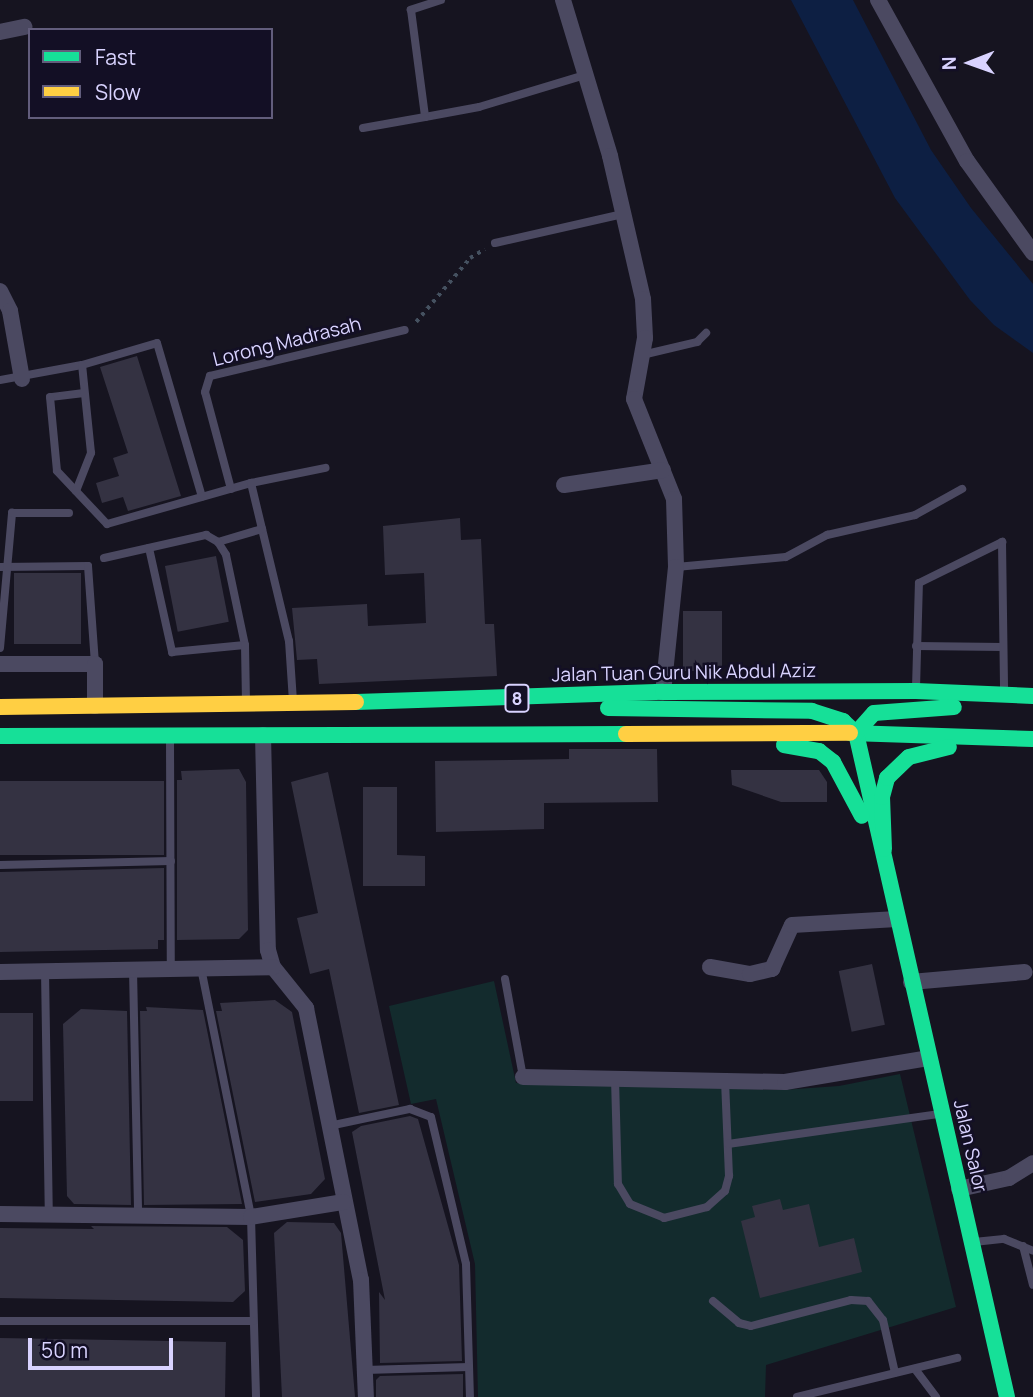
<!DOCTYPE html>
<style>
body{margin:0}
#map{position:relative;width:1033px;height:1397px;overflow:hidden;background:#161420;font-family:Manrope,sans-serif}
div>[style]{position:absolute}
[style*='--x']{left:calc(var(--x)*1px);top:calc(var(--y)*1px);width:calc(var(--w)*1px);rotate:calc(var(--a)*1deg)}
.green>*{inset:0;background:#132b2d}
.water>*{inset:0;background:#0d1f43}
.building>*{inset:0;background:#343242;transform-origin:0 0}
.path>*{height:3.5px;margin-top:-1.75px;transform-origin:0;background:repeating-linear-gradient(90deg,#455160 0 3.5px,transparent 0 8.5px)}
.lane>*{height:8px;margin:-4px;padding:0 4px;transform-origin:4px;border-radius:4px;background:#4b4961}
.street>*{height:16px;margin:-8px;padding:0 8px;transform-origin:8px;border-radius:8px;background:#4b4961}
.fast>*{height:16px;margin:-8px;padding:0 8px;transform-origin:8px;border-radius:8px;background:#16e098}
.slow>*{height:16px;margin:-8px;padding:0 8px;transform-origin:8px;border-radius:8px;background:#ffcf43}
span{translate:-50% -50%;white-space:nowrap;text-align:center;line-height:1.15;-webkit-text-stroke:5px #130f25;paint-order:stroke}
.shield-label span{padding:2px 5px;background:#130f25;border:2px solid;border-radius:5px;-webkit-text-stroke-width:0}
.shield-label{font-size:18px;color:#d9d3ff;font-weight:700}
.street-label{font-size:19px;color:#d9d3ff}
.legend{position:absolute;left:28px;top:28px;width:245px;height:91px;box-sizing:border-box;background:#130f25;border:2px solid #625d7c;margin:0;padding:9px 12px;list-style:none;font-size:21px;color:#d9d3ff}
.legend li{display:flex;align-items:center;gap:14px;height:35px}
.legend b{width:35px;border:2px solid #625d7c}
.north{position:absolute;left:935px;top:28px;width:70px;height:70px;-webkit-text-stroke:5px #130f25;paint-order:stroke;rotate:269deg;font-size:19px;font-weight:700;line-height:28px;text-align:center;color:#d9d3ff}
.north::after{content:'';display:block;margin:auto;width:24px;height:32px;background:#d9d3ff;clip-path:polygon(50% 0,100% 100%,50% 72%,0 100%)}
.scale{position:absolute;left:28px;top:1338px;width:145px;height:32px;box-sizing:border-box;border:4px solid #d9d3ff;border-top:0;padding-left:9px;font-size:21px;line-height:24px;white-space:nowrap;color:#d9d3ff;-webkit-text-stroke:5px #130f25;paint-order:stroke}
</style>
<div id="map">
<div class="green">
<i style="clip-path:polygon(494px 981px,516px 1083px,782px 1090px,839px 1086px,900px 1074px,956px 1307px,766px 1365px,765px 1397px,478px 1397px,475px 1264px,436px 1099px,411px 1104px,389px 1006px)"></i>
</div>
<div class="water">
<i style="clip-path:polygon(791px 0,853px 0,931px 150px,971px 208px,1033px 284px,1033px 353px,994px 325px,970px 300px,895px 198px)"></i>
</div>
<div class="building">
<i style="clip-path:polygon(137px 356px,181px 496px,128px 511px,123px 497px,102px 503px,96px 483px,119px 476px,113px 458px,128px 453px,100px 367px)"></i>
<i style="clip-path:polygon(460px 518px,461px 540px,481px 539px,485px 624px,494px 624px,497px 676px,319px 684px,317px 659px,297px 660px,292px 608px,367px 604px,368px 626px,426px 623px,424px 573px,385px 575px,383px 526px)"></i>
<i style="left:216px;top:556px;width:67px;height:52px;rotate:79deg"></i>
<i style="left:14px;top:573px;width:67px;height:71px"></i>
<i style="left:683px;top:611px;width:39px;height:60px"></i>
<i style="clip-path:polygon(569px 749px,657px 749px,658px 802px,544px 803px,544px 829px,436px 832px,435px 761px,569px 759px)"></i>
<i style="clip-path:polygon(239px 769px,246px 782px,248px 930px,239px 939px,177px 940px,177px 780px,182px 780px,181px 771px)"></i>
<i style="clip-path:polygon(731px 770px,819px 770px,827px 782px,827px 802px,781px 802px,732px 785px)"></i>
<i style="clip-path:polygon(328px 772px,399px 1105px,359px 1113px,329px 969px,310px 974px,297px 918px,318px 913px,291px 782px)"></i>
<i style="left:164px;top:781px;width:74px;height:164px;rotate:90deg"></i>
<i style="clip-path:polygon(363px 787px,397px 787px,397px 855px,425px 856px,425px 886px,363px 886px)"></i>
<i style="clip-path:polygon(164px 868px,164px 940px,158px 940px,158px 949px,0 952px,0 872px)"></i>
<i style="left:872px;top:964px;width:62px;height:34px;rotate:78deg"></i>
<i style="clip-path:polygon(275px 1000px,292px 1012px,325px 1179px,311px 1194px,255px 1202px,216px 1011px,222px 1011px,220px 1003px)"></i>
<i style="clip-path:polygon(146px 1007px,203px 1010px,242px 1204px,144px 1205px,140px 1011px,147px 1011px)"></i>
<i style="clip-path:polygon(81px 1009px,127px 1011px,131px 1205px,74px 1204px,67px 1196px,63px 1024px)"></i>
<i style="left:0;top:1013px;width:33px;height:88px"></i>
<i style="clip-path:polygon(410px 1116px,418px 1119px,459px 1265px,462px 1361px,380px 1363px,379px 1292px,385px 1300px,352px 1132px,361px 1126px)"></i>
<i style="clip-path:polygon(780px 1199px,783px 1210px,809px 1204px,819px 1247px,854px 1238px,862px 1272px,760px 1298px,741px 1221px,755px 1217px,752px 1206px)"></i>
<i style="clip-path:polygon(287px 1222px,334px 1223px,341px 1233px,355px 1397px,282px 1397px,274px 1233px)"></i>
<i style="clip-path:polygon(91px 1226px,227px 1227px,243px 1240px,245px 1291px,233px 1302px,0 1298px,0 1228px,94px 1229px)"></i>
<i style="left:0;top:1338px;width:226px;height:59px;rotate:1deg"></i>
<i style="clip-path:polygon(463px 1374px,463px 1397px,376px 1397px,376px 1380px,380px 1376px)"></i>
</div>
<div class="path">
<i style="--x:416;--y:322;--w:84;--a:-49.8"></i>
<i style="--x:470;--y:258;--w:17;--a:-31"></i>
</div>
<div class="lane">
<i style="--x:441;--y:0;--w:32;--a:162"></i>
<i style="--x:411;--y:10;--w:108;--a:82.5"></i>
<i style="--x:425;--y:117;--w:55;--a:-10.5"></i>
<i style="--x:479;--y:107;--w:111;--a:-16.8"></i>
<i style="--x:363;--y:128;--w:63;--a:-10.1"></i>
<i style="--x:495;--y:243;--w:131;--a:-12.8"></i>
<i style="--x:642;--y:355;--w:57;--a:-13.3"></i>
<i style="--x:697;--y:342;--w:13;--a:-45"></i>
<i style="--x:0;--y:380;--w:83;--a:-10.4"></i>
<i style="--x:82;--y:365;--w:78;--a:-16.3"></i>
<i style="--x:157;--y:343;--w:160;--a:73.7"></i>
<i style="--x:84;--y:393;--w:34;--a:173"></i>
<i style="--x:50;--y:397;--w:74;--a:84.6"></i>
<i style="--x:57;--y:471;--w:73;--a:46.7"></i>
<i style="--x:107;--y:524;--w:150;--a:-15.9"></i>
<i style="--x:251;--y:483;--w:163;--a:76.5"></i>
<i style="--x:289;--y:641;--w:60;--a:86.2"></i>
<i style="--x:251;--y:483;--w:76;--a:-11.5"></i>
<i style="--x:231;--y:489;--w:100;--a:-105"></i>
<i style="--x:205;--y:392;--w:17;--a:-73"></i>
<i style="--x:210;--y:376;--w:200;--a:-13.3"></i>
<i style="--x:76;--y:491;--w:41;--a:-68.5"></i>
<i style="--x:91;--y:453;--w:88;--a:-95.8"></i>
<i style="--x:218;--y:542;--w:46;--a:-16.5"></i>
<i style="--x:149;--y:548;--w:107;--a:77.5"></i>
<i style="--x:172;--y:652;--w:73;--a:-5.5"></i>
<i style="--x:104;--y:558;--w:105;--a:-12.7"></i>
<i style="--x:206;--y:535;--w:14;--a:30"></i>
<i style="--x:218;--y:542;--w:15;--a:58"></i>
<i style="--x:226;--y:555;--w:92;--a:78.1"></i>
<i style="--x:245;--y:645;--w:57;--a:89"></i>
<i style="--x:0;--y:567;--w:88;--a:-0.7"></i>
<i style="--x:88;--y:566;--w:98;--a:85.9"></i>
<i style="--x:676;--y:567;--w:110;--a:-5.2"></i>
<i style="--x:786;--y:557;--w:47;--a:-28.2"></i>
<i style="--x:827;--y:535;--w:90;--a:-12.8"></i>
<i style="--x:915;--y:515;--w:54;--a:-29"></i>
<i style="--x:916;--y:646;--w:87;--a:0.7"></i>
<i style="--x:0;--y:648;--w:136;--a:-84.9"></i>
<i style="--x:12;--y:513;--w:57;--a:0"></i>
<i style="--x:916;--y:688;--w:105;--a:-88.4"></i>
<i style="--x:919;--y:583;--w:93;--a:-26.3"></i>
<i style="--x:1002;--y:542;--w:149;--a:89.2"></i>
<i style="--x:170;--y:739;--w:230;--a:89.8"></i>
<i style="--x:0;--y:865;--w:171;--a:-1.3"></i>
<i style="--x:201;--y:968;--w:254;--a:78.6"></i>
<i style="--x:251;--y:1217;--w:180;--a:88.4"></i>
<i style="--x:133;--y:970;--w:246;--a:88.8"></i>
<i style="--x:45;--y:971;--w:244;--a:89.1"></i>
<i style="--x:505;--y:979;--w:100;--a:79.6"></i>
<i style="--x:615;--y:1079;--w:105;--a:88.4"></i>
<i style="--x:618;--y:1184;--w:23;--a:59"></i>
<i style="--x:630;--y:1204;--w:37;--a:22"></i>
<i style="--x:664;--y:1218;--w:44;--a:-14.3"></i>
<i style="--x:707;--y:1207;--w:24;--a:-42"></i>
<i style="--x:725;--y:1191;--w:16;--a:-75"></i>
<i style="--x:729;--y:1176;--w:95;--a:-92.4"></i>
<i style="--x:329;--y:1126;--w:83;--a:-11.9"></i>
<i style="--x:410;--y:1109;--w:22;--a:21"></i>
<i style="--x:431;--y:1117;--w:151;--a:76.6"></i>
<i style="--x:466;--y:1264;--w:133;--a:88.3"></i>
<i style="--x:728;--y:1144;--w:214;--a:-8.1"></i>
<i style="--x:974;--y:1242;--w:30;--a:-6"></i>
<i style="--x:1004;--y:1239;--w:31;--a:22"></i>
<i style="--x:1023;--y:1246;--w:40;--a:75.6"></i>
<i style="--x:713;--y:1301;--w:34;--a:40"></i>
<i style="--x:739;--y:1323;--w:12;--a:14"></i>
<i style="--x:751;--y:1326;--w:103;--a:-14.6"></i>
<i style="--x:851;--y:1300;--w:17;--a:3"></i>
<i style="--x:868;--y:1301;--w:24;--a:52"></i>
<i style="--x:883;--y:1320;--w:54;--a:77.2"></i>
<i style="--x:0;--y:1321;--w:253;--a:0"></i>
<i style="--x:915;--y:1369;--w:35;--a:53"></i>
<i style="--x:365;--y:1370;--w:104;--a:-1.7"></i>
<i style="--x:797;--y:1397;--w:165;--a:-13.7"></i>
</div>
<div class="street">
<i style="--x:563;--y:0;--w:163;--a:73.2"></i>
<i style="--x:610;--y:156;--w:147;--a:77"></i>
<i style="--x:643;--y:299;--w:39;--a:87"></i>
<i style="--x:645;--y:338;--w:62;--a:100.2"></i>
<i style="--x:634;--y:399;--w:108;--a:68.2"></i>
<i style="--x:674;--y:499;--w:68;--a:88.3"></i>
<i style="--x:676;--y:567;--w:126;--a:95.9"></i>
<i style="--x:878;--y:0;--w:184;--a:61.1"></i>
<i style="--x:967;--y:161;--w:113;--a:54.3"></i>
<i style="--x:0;--y:32;--w:25;--a:-12"></i>
<i style="--x:0;--y:291;--w:22;--a:63"></i>
<i style="--x:10;--y:311;--w:69;--a:80"></i>
<i style="--x:564;--y:485;--w:100;--a:-8.6"></i>
<i style="--x:0;--y:664;--w:95;--a:0"></i>
<i style="--x:95;--y:664;--w:42;--a:90"></i>
<i style="--x:263;--y:735;--w:215;--a:88.7"></i>
<i style="--x:268;--y:950;--w:18;--a:74"></i>
<i style="--x:273;--y:967;--w:53;--a:51.2"></i>
<i style="--x:306;--y:1008;--w:278;--a:78.6"></i>
<i style="--x:361;--y:1280;--w:117;--a:87.6"></i>
<i style="--x:710;--y:967;--w:41;--a:9.9"></i>
<i style="--x:750;--y:974;--w:23;--a:-13"></i>
<i style="--x:772;--y:969;--w:48;--a:-65.6"></i>
<i style="--x:792;--y:925;--w:105;--a:-3.3"></i>
<i style="--x:0;--y:972;--w:273;--a:-1"></i>
<i style="--x:911;--y:982;--w:114;--a:-5"></i>
<i style="--x:523;--y:1077;--w:262;--a:1.1"></i>
<i style="--x:785;--y:1082;--w:145;--a:-9.5"></i>
<i style="--x:959;--y:1189;--w:51;--a:-12.4"></i>
<i style="--x:1009;--y:1178;--w:28;--a:-32"></i>
<i style="--x:0;--y:1214;--w:251;--a:0.7"></i>
<i style="--x:251;--y:1217;--w:94;--a:-9.2"></i>
</div>
<div class="fast">
<i style="--x:356;--y:702;--w:307;--a:-1.9"></i>
<i style="--x:663;--y:692;--w:253;--a:-0.2"></i>
<i style="--x:916;--y:691;--w:117;--a:2.4"></i>
<i style="--x:608;--y:708;--w:204;--a:0.8"></i>
<i style="--x:812;--y:711;--w:33;--a:18"></i>
<i style="--x:843;--y:721;--w:18;--a:43"></i>
<i style="--x:850;--y:733;--w:183;--a:1.9"></i>
<i style="--x:856;--y:733;--w:681;--a:77.19"></i>
<i style="--x:856;--y:733;--w:27;--a:-48"></i>
<i style="--x:874;--y:713;--w:80;--a:-4.3"></i>
<i style="--x:0;--y:736;--w:626;--a:-0.18"></i>
<i style="--x:784;--y:745;--w:36;--a:10"></i>
<i style="--x:819;--y:751;--w:18;--a:38"></i>
<i style="--x:833;--y:762;--w:61;--a:61.8"></i>
<i style="--x:884;--y:849;--w:52;--a:-92.2"></i>
<i style="--x:882;--y:797;--w:20;--a:-75"></i>
<i style="--x:887;--y:778;--w:30;--a:-44"></i>
<i style="--x:909;--y:757;--w:41;--a:-14"></i>
</div>
<div class="slow">
<i style="--x:0;--y:707;--w:356;--a:-0.8"></i>
<i style="--x:626;--y:734;--w:224;--a:-0.3"></i>
</div>
<div class="shield-label">
<span style="left:517px;top:698px">8</span>
</div>
<div class="street-label">
<span style="left:287px;top:342px;rotate:-14deg">Lorong Madrasah</span>
<span style="left:684px;top:673px;rotate:-1deg">Jalan Tuan Guru Nik Abdul Aziz</span>
<span style="left:970px;top:1146px;rotate:77deg">Jalan Salor</span>
</div>
<ul class="legend">
<li><b style="height:9px;background:#16e098"></b>Fast</li>
<li><b style="height:9px;background:#ffcf43"></b>Slow</li>
</ul>
<div class="north">N</div>
<div class="scale">50 m</div>
</div>
